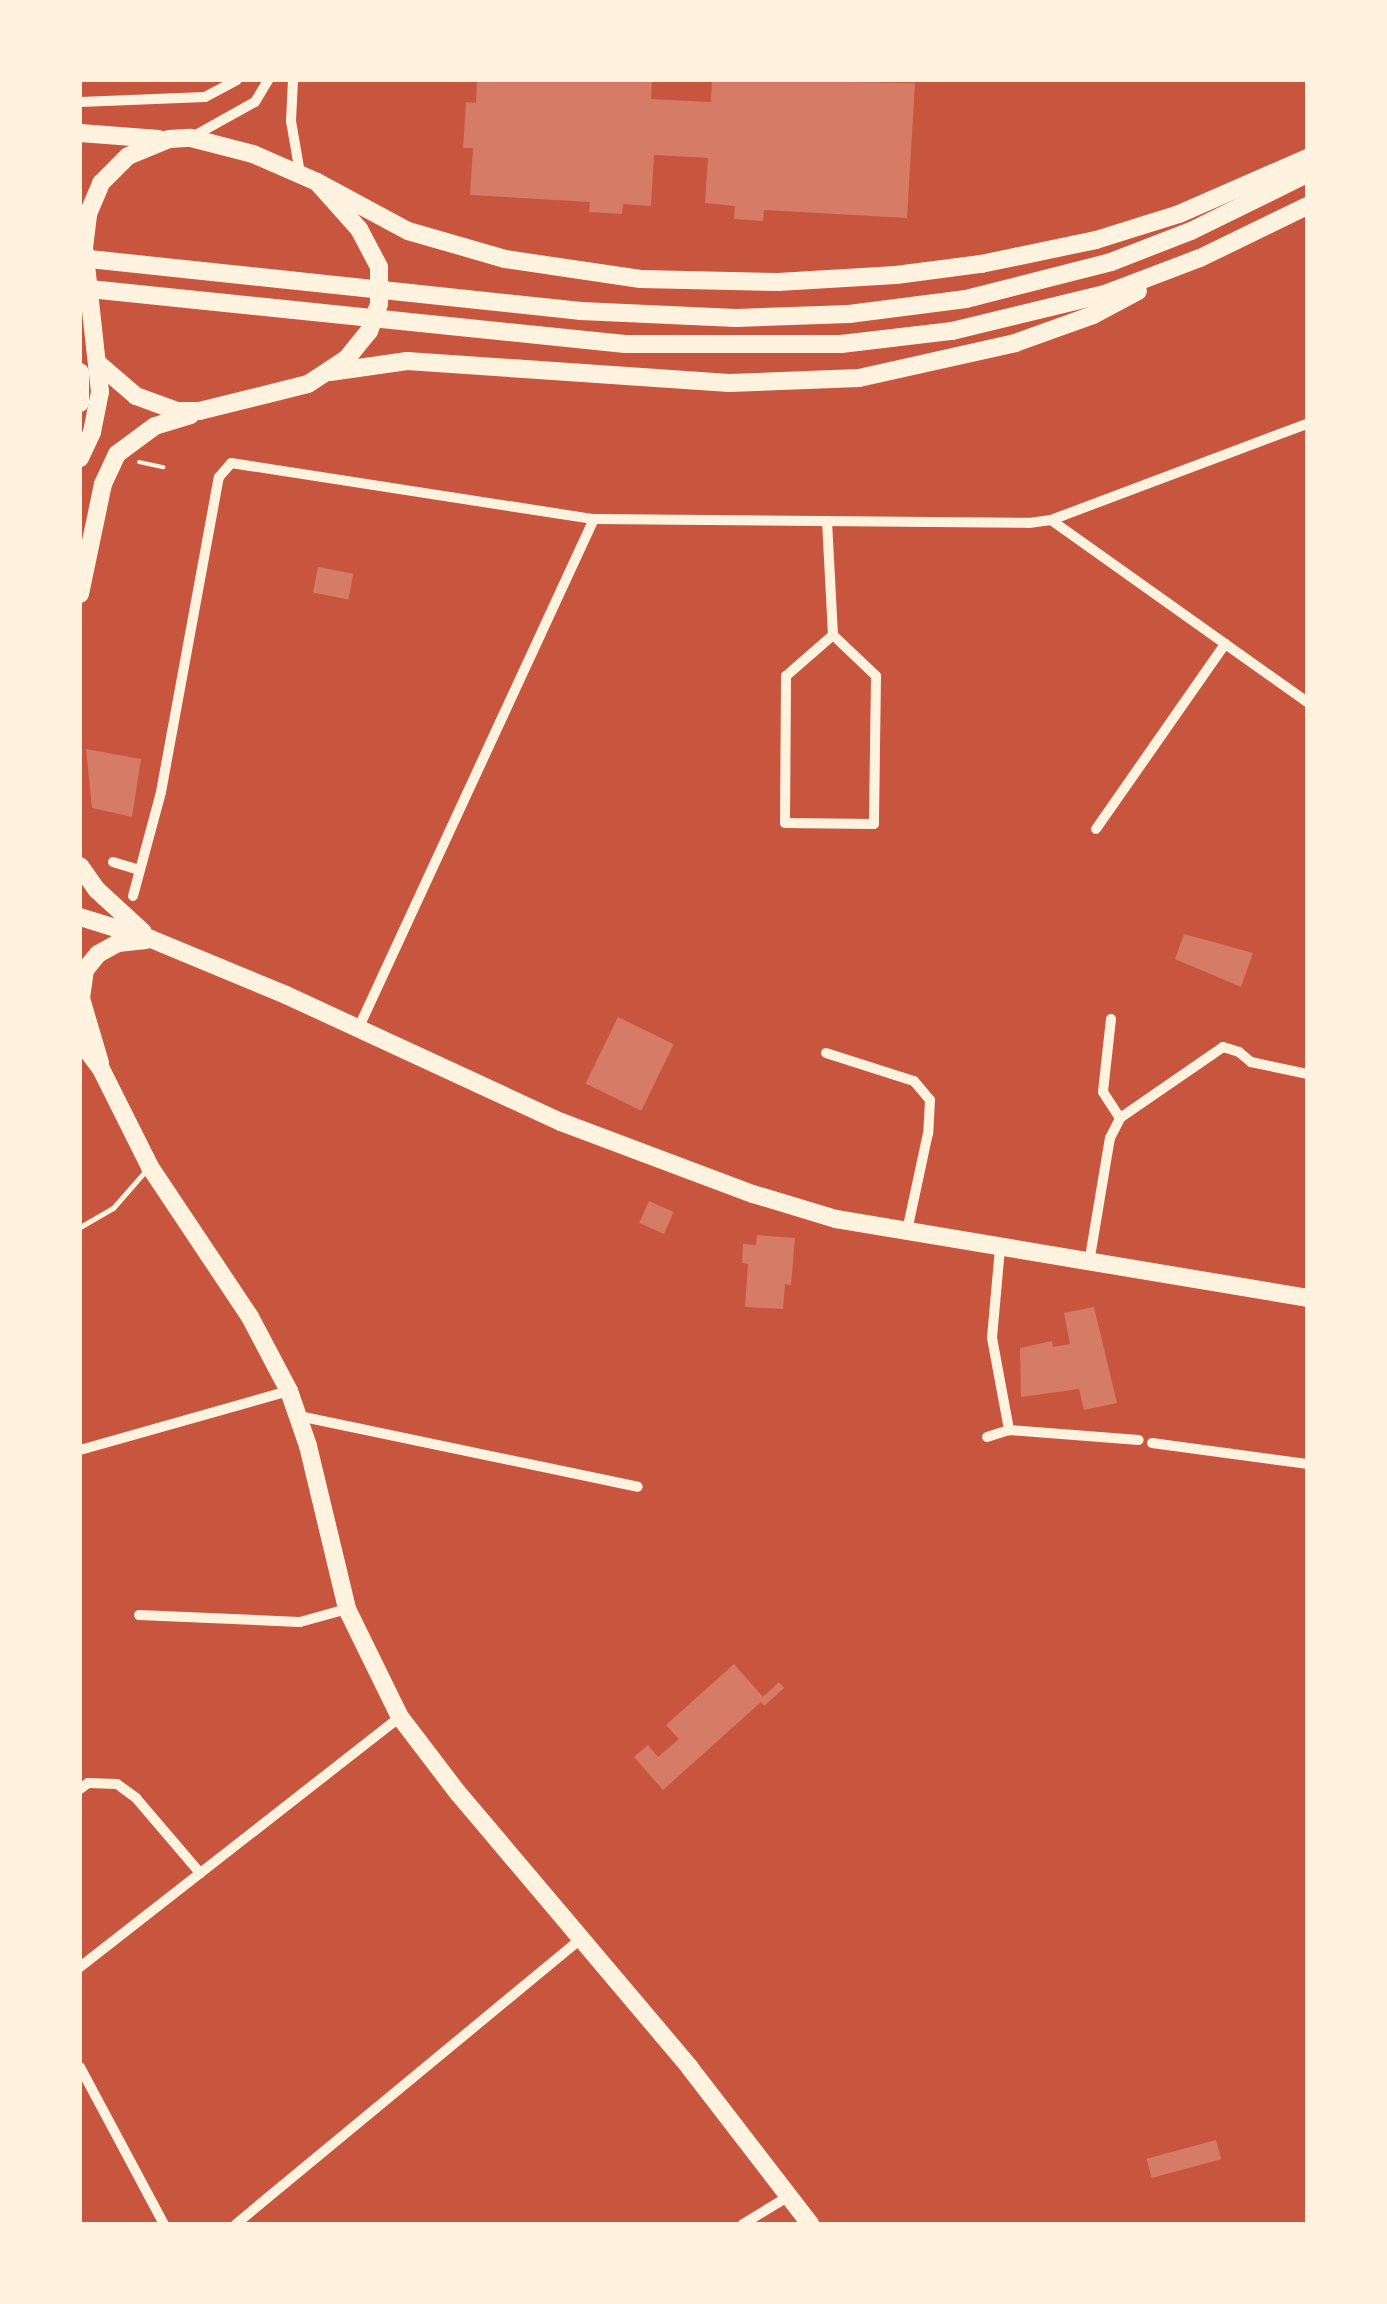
<!DOCTYPE html>
<style>
body{margin:0}
#map{position:relative;width:1387px;height:2304px;overflow:hidden;background:#c8553d;font-family:Rubik,sans-serif}
div>[style]{position:absolute}
[style*='--x']{left:calc(var(--x)*1px);top:calc(var(--y)*1px);width:calc(var(--w)*1px);rotate:calc(var(--a)*1deg)}
.building>*{inset:0;background:#d67c66;transform-origin:0 0}
.path>*{height:4px;margin:-2px;padding:0 2px;transform-origin:2px;border-radius:2px;background:#fff3e0}
.service>*{height:5px;margin:-2.5px;padding:0 2.5px;transform-origin:2.5px;border-radius:2.5px;background:#fff3e0}
.minor>*{height:10px;margin:-5px;padding:0 5px;transform-origin:5px;border-radius:5px;background:#fff3e0}
.primary>*{height:18px;margin:-9px;padding:0 9px;transform-origin:9px;border-radius:9px;background:#fff3e0}
.trunk>*{height:18px;margin:-9px;padding:0 9px;transform-origin:9px;border-radius:9px;background:#fff3e0}
span{translate:-50% -50%;white-space:nowrap;text-align:center;line-height:1.15;-webkit-text-stroke:8px #fff3e0;paint-order:stroke}
.frame{position:absolute;inset:0;border:82px solid #fff3e0;pointer-events:none}
</style>
<div id="map">
<div class="building">
<i style="clip-path:polygon(477px 80px,652px 80px,651px 99px,711px 102px,712px 80px,915px 83px,907px 218px,764px 210px,763px 221px,734px 219px,735px 206px,705px 203px,708px 158px,654px 155px,651px 206px,623px 204px,622px 214px,589px 212px,590px 202px,470px 195px,473px 148px,463px 148px,466px 102px,476px 103px)"></i>
<i style="left:318px;top:567px;width:36px;height:26px;rotate:11deg"></i>
<i style="clip-path:polygon(86px 749px,141px 759px,132px 817px,92px 808px)"></i>
<i style="clip-path:polygon(1184px 934px,1253px 953px,1241px 987px,1175px 959px)"></i>
<i style="left:618px;top:1017px;width:62px;height:74px;rotate:26deg"></i>
<i style="left:649px;top:1201px;width:27px;height:24px;rotate:24deg"></i>
<i style="clip-path:polygon(757px 1235px,795px 1238px,791px 1285px,785px 1284px,783px 1309px,745px 1307px,748px 1264px,742px 1263px,743px 1244px,756px 1245px)"></i>
<i style="clip-path:polygon(1094px 1307px,1117px 1403px,1084px 1410px,1079px 1389px,1021px 1397px,1020px 1348px,1052px 1341px,1053px 1347px,1070px 1344px,1064px 1313px)"></i>
<i style="clip-path:polygon(734px 1664px,763px 1697px,779px 1682px,784px 1688px,764px 1706px,761px 1702px,663px 1790px,634px 1757px,648px 1745px,658px 1757px,679px 1739px,666px 1725px)"></i>
<i style="left:1216px;top:2140px;width:20px;height:72px;rotate:75deg"></i>
</div>
<div class="path">
<i style="--x:139;--y:462;--w:25;--a:12"></i>
</div>
<div class="service">
<i style="--x:80;--y:1227;--w:38;--a:-30"></i>
<i style="--x:113;--y:1208;--w:52;--a:-48.9"></i>
</div>
<div class="minor">
<i style="--x:293;--y:80;--w:41;--a:92.8"></i>
<i style="--x:291;--y:121;--w:53;--a:80.2"></i>
<i style="--x:80;--y:102;--w:125;--a:-2.3"></i>
<i style="--x:205;--y:97;--w:36;--a:-28"></i>
<i style="--x:192;--y:137;--w:72;--a:-29.1"></i>
<i style="--x:255;--y:102;--w:26;--a:-59"></i>
<i style="--x:1051;--y:520;--w:314;--a:35.4"></i>
<i style="--x:827;--y:521;--w:114;--a:87"></i>
<i style="--x:833;--y:635;--w:59;--a:43.6"></i>
<i style="--x:876;--y:676;--w:148;--a:90.8"></i>
<i style="--x:874;--y:824;--w:89;--a:-179.4"></i>
<i style="--x:785;--y:823;--w:147;--a:-89.6"></i>
<i style="--x:786;--y:676;--w:62;--a:-41.1"></i>
<i style="--x:1096;--y:829;--w:226;--a:-55.1"></i>
<i style="--x:113;--y:862;--w:27;--a:17"></i>
<i style="--x:133;--y:896;--w:108;--a:-74.9"></i>
<i style="--x:161;--y:792;--w:320;--a:-79.6"></i>
<i style="--x:219;--y:477;--w:18;--a:-49"></i>
<i style="--x:231;--y:463;--w:367;--a:8.8"></i>
<i style="--x:594;--y:519;--w:435;--a:0.5"></i>
<i style="--x:1029;--y:523;--w:22;--a:-8"></i>
<i style="--x:1051;--y:520;--w:273;--a:-20.6"></i>
<i style="--x:1111;--y:1019;--w:73;--a:96.3"></i>
<i style="--x:1103;--y:1092;--w:31;--a:57"></i>
<i style="--x:358;--y:1029;--w:562;--a:-65.17"></i>
<i style="--x:826;--y:1053;--w:92;--a:17.7"></i>
<i style="--x:914;--y:1081;--w:25;--a:50"></i>
<i style="--x:930;--y:1100;--w:33;--a:93"></i>
<i style="--x:928;--y:1133;--w:100;--a:102.1"></i>
<i style="--x:1000;--y:1248;--w:90;--a:95.1"></i>
<i style="--x:992;--y:1338;--w:94;--a:79.5"></i>
<i style="--x:1009;--y:1430;--w:130;--a:4.4"></i>
<i style="--x:1089;--y:1263;--w:127;--a:-80.5"></i>
<i style="--x:1110;--y:1138;--w:22;--a:-63"></i>
<i style="--x:1120;--y:1118;--w:125;--a:-34.6"></i>
<i style="--x:1223;--y:1047;--w:17;--a:17"></i>
<i style="--x:1239;--y:1052;--w:16;--a:40"></i>
<i style="--x:1251;--y:1062;--w:57;--a:12.1"></i>
<i style="--x:299;--y:1416;--w:346;--a:11.8"></i>
<i style="--x:987;--y:1437;--w:23;--a:-18"></i>
<i style="--x:1152;--y:1443;--w:156;--a:7.7"></i>
<i style="--x:80;--y:1450;--w:217;--a:-15.8"></i>
<i style="--x:139;--y:1615;--w:161;--a:2.5"></i>
<i style="--x:300;--y:1622;--w:49;--a:-15.5"></i>
<i style="--x:80;--y:1789;--w:10;--a:-37"></i>
<i style="--x:88;--y:1783;--w:29;--a:2"></i>
<i style="--x:117;--y:1784;--w:24;--a:36"></i>
<i style="--x:136;--y:1798;--w:99;--a:49.5"></i>
<i style="--x:80;--y:1967;--w:406;--a:-38"></i>
<i style="--x:80;--y:2067;--w:178;--a:61.9"></i>
<i style="--x:236;--y:2224;--w:447;--a:-39.6"></i>
<i style="--x:743;--y:2224;--w:54;--a:-31.3"></i>
</div>
<div class="primary">
<i style="--x:80;--y:133;--w:79;--a:4.3"></i>
<i style="--x:80;--y:372;--w:31;--a:90"></i>
<i style="--x:80;--y:458;--w:29;--a:-65"></i>
<i style="--x:92;--y:432;--w:41;--a:-78.7"></i>
<i style="--x:100;--y:392;--w:145;--a:-96.3"></i>
<i style="--x:84;--y:248;--w:34;--a:-83"></i>
<i style="--x:88;--y:214;--w:34;--a:-67"></i>
<i style="--x:101;--y:183;--w:38;--a:-45"></i>
<i style="--x:128;--y:156;--w:44;--a:-22.5"></i>
<i style="--x:169;--y:139;--w:22;--a:-3"></i>
<i style="--x:191;--y:138;--w:64;--a:14.5"></i>
<i style="--x:253;--y:154;--w:70;--a:23.6"></i>
<i style="--x:317;--y:182;--w:63;--a:48.2"></i>
<i style="--x:359;--y:229;--w:43;--a:62.2"></i>
<i style="--x:379;--y:267;--w:37;--a:90"></i>
<i style="--x:379;--y:304;--w:29;--a:110"></i>
<i style="--x:369;--y:331;--w:36;--a:129"></i>
<i style="--x:346;--y:359;--w:45;--a:146.7"></i>
<i style="--x:308;--y:384;--w:111;--a:166"></i>
<i style="--x:200;--y:411;--w:23;--a:180"></i>
<i style="--x:177;--y:411;--w:44;--a:-159.9"></i>
<i style="--x:136;--y:396;--w:48;--a:-139.3"></i>
<i style="--x:80;--y:594;--w:112;--a:-78.2"></i>
<i style="--x:103;--y:484;--w:33;--a:-65"></i>
<i style="--x:117;--y:454;--w:47;--a:-36.4"></i>
<i style="--x:155;--y:426;--w:37;--a:-17"></i>
<i style="--x:80;--y:866;--w:29;--a:55"></i>
<i style="--x:97;--y:890;--w:62;--a:42.4"></i>
<i style="--x:80;--y:917;--w:74;--a:17.2"></i>
<i style="--x:151;--y:939;--w:146;--a:22.5"></i>
<i style="--x:286;--y:995;--w:303;--a:24.8"></i>
<i style="--x:561;--y:1122;--w:205;--a:20.6"></i>
<i style="--x:753;--y:1194;--w:87;--a:16.8"></i>
<i style="--x:836;--y:1219;--w:478;--a:9.5"></i>
<i style="--x:80;--y:995;--w:71;--a:73.6"></i>
<i style="--x:81;--y:998;--w:28;--a:-82"></i>
<i style="--x:85;--y:970;--w:21;--a:-51"></i>
<i style="--x:98;--y:954;--w:23;--a:-29"></i>
<i style="--x:118;--y:943;--w:28;--a:-6"></i>
<i style="--x:80;--y:1041;--w:35;--a:53"></i>
<i style="--x:101;--y:1069;--w:110;--a:63.4"></i>
<i style="--x:150;--y:1167;--w:180;--a:56.3"></i>
<i style="--x:250;--y:1317;--w:84;--a:62.2"></i>
<i style="--x:289;--y:1391;--w:58;--a:70.9"></i>
<i style="--x:308;--y:1446;--w:168;--a:76.5"></i>
<i style="--x:347;--y:1609;--w:120;--a:63.9"></i>
<i style="--x:400;--y:1717;--w:96;--a:52.7"></i>
<i style="--x:458;--y:1793;--w:360;--a:49.8"></i>
<i style="--x:690;--y:2068;--w:197;--a:52.4"></i>
</div>
<div class="trunk">
<i style="--x:317;--y:182;--w:103;--a:28.3"></i>
<i style="--x:408;--y:231;--w:101;--a:16.1"></i>
<i style="--x:505;--y:259;--w:137;--a:8.4"></i>
<i style="--x:641;--y:279;--w:137;--a:1.3"></i>
<i style="--x:778;--y:282;--w:118;--a:-3.4"></i>
<i style="--x:896;--y:275;--w:86;--a:-7.4"></i>
<i style="--x:981;--y:264;--w:117;--a:-11.8"></i>
<i style="--x:1096;--y:240;--w:87;--a:-17.4"></i>
<i style="--x:1179;--y:214;--w:140;--a:-23.6"></i>
<i style="--x:80;--y:258;--w:504;--a:6.04"></i>
<i style="--x:581;--y:311;--w:155;--a:2.6"></i>
<i style="--x:736;--y:318;--w:113;--a:-2"></i>
<i style="--x:849;--y:314;--w:118;--a:-7.3"></i>
<i style="--x:966;--y:299;--w:150;--a:-14.3"></i>
<i style="--x:1111;--y:262;--w:86;--a:-21.2"></i>
<i style="--x:1191;--y:231;--w:129;--a:-26.2"></i>
<i style="--x:80;--y:288;--w:548;--a:5.87"></i>
<i style="--x:625;--y:344;--w:216;--a:0"></i>
<i style="--x:841;--y:344;--w:112;--a:-6.7"></i>
<i style="--x:952;--y:331;--w:157;--a:-13.6"></i>
<i style="--x:1105;--y:294;--w:102;--a:-20.8"></i>
<i style="--x:1200;--y:258;--w:119;--a:-25.9"></i>
<i style="--x:330;--y:372;--w:78;--a:-8.1"></i>
<i style="--x:407;--y:361;--w:323;--a:3.9"></i>
<i style="--x:729;--y:383;--w:130;--a:-2.2"></i>
<i style="--x:859;--y:378;--w:160;--a:-12.6"></i>
<i style="--x:1015;--y:343;--w:83;--a:-19.7"></i>
<i style="--x:1093;--y:315;--w:51;--a:-28.1"></i>
</div>
<div class="frame"></div>
</div>
